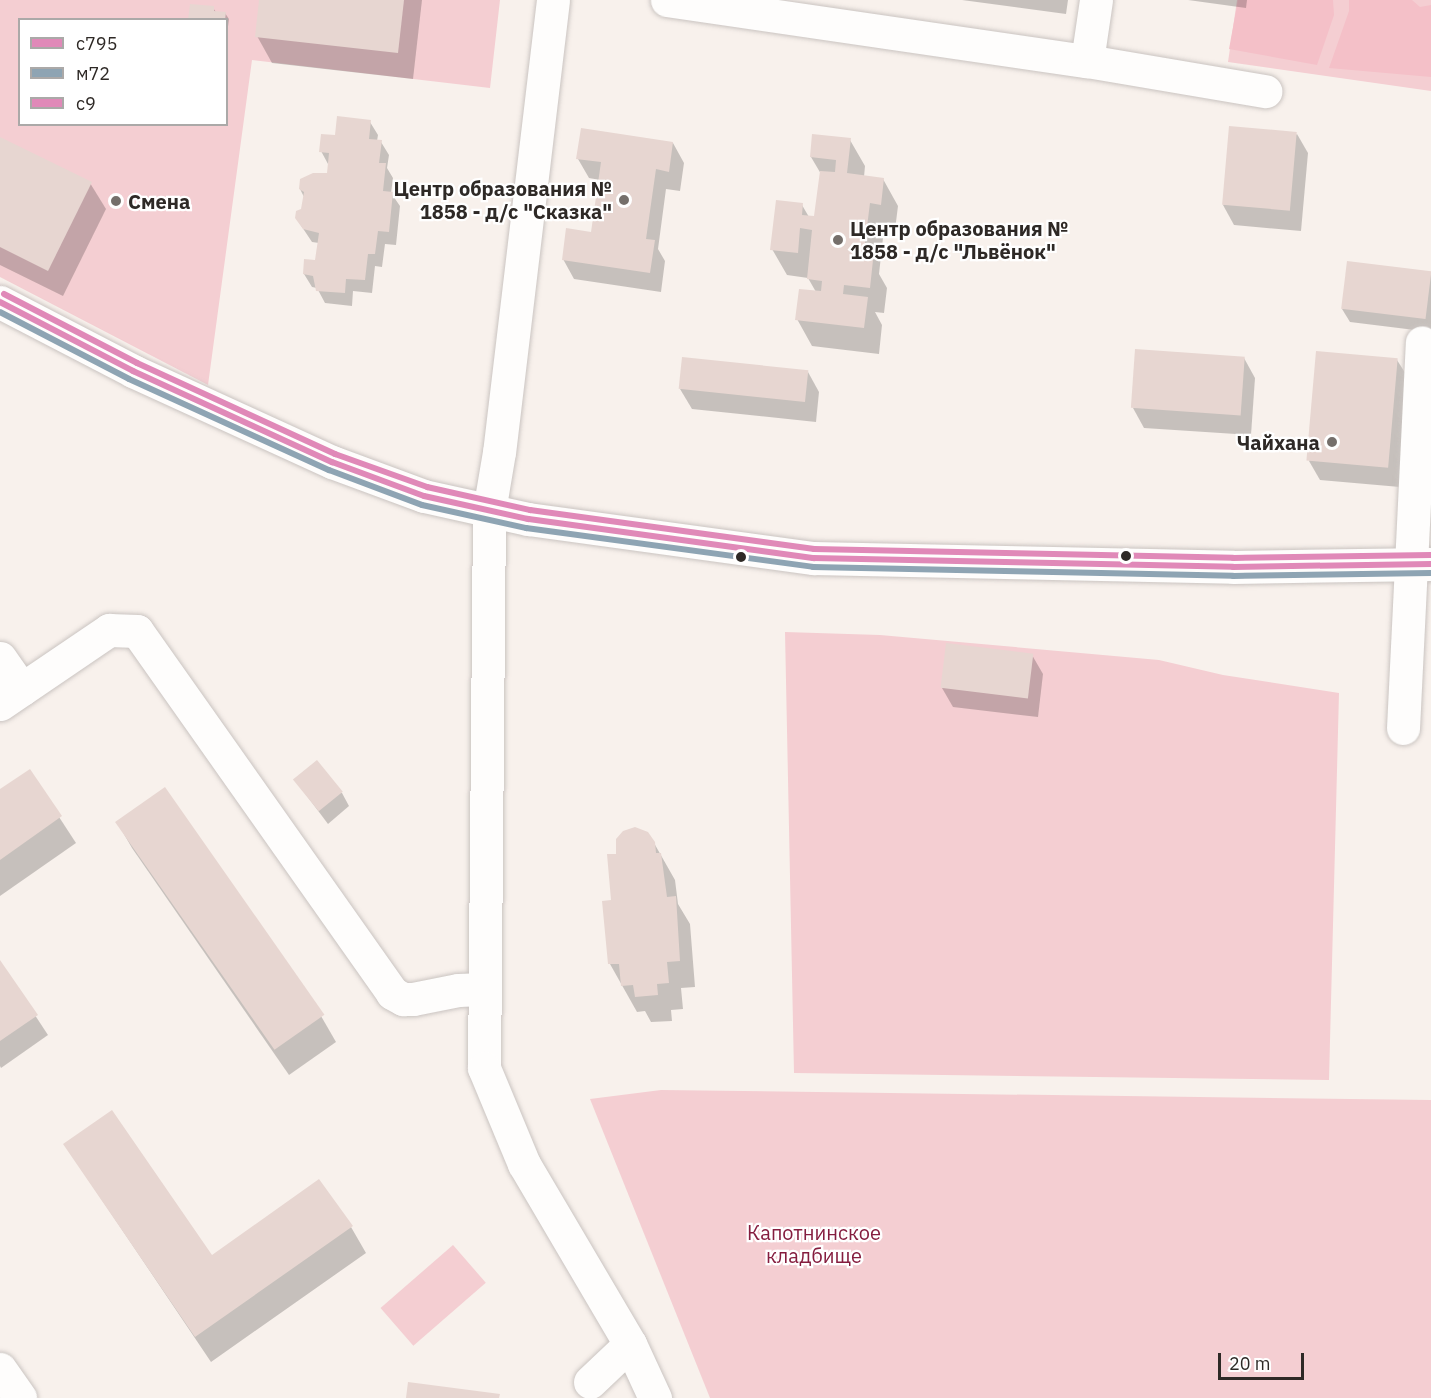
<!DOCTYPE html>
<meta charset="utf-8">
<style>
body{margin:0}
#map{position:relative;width:1431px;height:1398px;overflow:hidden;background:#f8f1ec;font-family:"IBM Plex Sans",sans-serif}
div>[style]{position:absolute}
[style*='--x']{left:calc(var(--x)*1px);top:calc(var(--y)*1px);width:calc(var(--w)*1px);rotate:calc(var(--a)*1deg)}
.green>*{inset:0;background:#f4ced2;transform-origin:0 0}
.forest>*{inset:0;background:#f4c0c8}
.shadow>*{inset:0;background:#0003}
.building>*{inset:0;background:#e7d6d1;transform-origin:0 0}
.roads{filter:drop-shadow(0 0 2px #cac4c1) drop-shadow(0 0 2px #cac4c1)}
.minor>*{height:33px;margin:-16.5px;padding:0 16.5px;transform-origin:16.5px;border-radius:16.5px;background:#fefdfc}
.bus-1>*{height:6px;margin:-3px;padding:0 3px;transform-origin:3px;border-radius:3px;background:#e089b8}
.bus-2>*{height:6px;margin:-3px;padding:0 3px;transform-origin:3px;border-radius:3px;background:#8ea4b3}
.bus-3>*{height:6px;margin:-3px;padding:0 3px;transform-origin:3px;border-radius:3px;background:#e089b8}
.dots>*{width:16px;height:16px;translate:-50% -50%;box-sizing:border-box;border:3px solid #fff;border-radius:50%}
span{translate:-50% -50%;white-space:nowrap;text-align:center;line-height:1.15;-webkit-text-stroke:4.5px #fff;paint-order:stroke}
.poi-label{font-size:20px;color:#2e2926;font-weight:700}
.right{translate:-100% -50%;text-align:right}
.left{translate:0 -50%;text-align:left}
.park-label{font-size:20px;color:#851d3f}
.legend{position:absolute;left:18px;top:18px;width:210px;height:108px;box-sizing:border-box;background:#fff;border:2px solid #aba9a8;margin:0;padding:8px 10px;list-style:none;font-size:18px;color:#2e2926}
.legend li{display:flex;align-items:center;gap:12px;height:30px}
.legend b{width:30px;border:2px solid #aba9a8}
.scale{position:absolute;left:1218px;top:1353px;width:86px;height:27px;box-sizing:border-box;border:3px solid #2e2926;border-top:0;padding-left:8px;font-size:18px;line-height:21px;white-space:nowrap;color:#2e2926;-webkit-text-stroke:4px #fff;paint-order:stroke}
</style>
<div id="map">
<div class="green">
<i style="clip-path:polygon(evenodd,0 0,500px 0,490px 88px,252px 60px,208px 385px,0 277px,0 0,20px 20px,226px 20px,226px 124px,20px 124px,20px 20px)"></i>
<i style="clip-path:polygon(1237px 0,1431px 0,1431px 91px,1228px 62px)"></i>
<i style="clip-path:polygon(785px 632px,880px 635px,1159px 660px,1223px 675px,1339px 693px,1329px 1080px,794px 1073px)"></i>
<i style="clip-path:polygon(661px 1090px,1431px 1100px,1431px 1398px,710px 1398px,590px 1099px)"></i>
<i style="left:453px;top:1245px;width:50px;height:96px;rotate:49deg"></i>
</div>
<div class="forest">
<i style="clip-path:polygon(1238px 0,1333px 0,1334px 15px,1317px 65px,1229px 49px)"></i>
<i style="clip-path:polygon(1349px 0,1412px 0,1420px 7px,1431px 5px,1431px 77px,1329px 68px,1349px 11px)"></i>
</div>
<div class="shadow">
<i style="clip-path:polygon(261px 0,422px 0,413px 79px,272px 63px,257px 36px)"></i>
<i style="clip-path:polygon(962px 0,1068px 0,1066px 14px)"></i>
<i style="clip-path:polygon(1188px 0,1247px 0,1246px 8px)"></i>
<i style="clip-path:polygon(213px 8px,216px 12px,225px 13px,229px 19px,226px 42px,226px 20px,189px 20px)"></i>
<i style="clip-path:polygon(370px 122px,378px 135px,377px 141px,381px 142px,389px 155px,387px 168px,393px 178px,391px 193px,400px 206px,396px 245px,385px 244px,382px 267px,375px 266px,372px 293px,353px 291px,352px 306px,325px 303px,317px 288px,312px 287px,304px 274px,317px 262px,319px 243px,312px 242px,296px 218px,303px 210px,304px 197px,300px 189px,328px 175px,328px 164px,321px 151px,336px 136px)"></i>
<i style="clip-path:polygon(1297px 134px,1308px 153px,1301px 231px,1234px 225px,1223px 205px)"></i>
<i style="clip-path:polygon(0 138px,90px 183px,106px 209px,63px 296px,0 265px)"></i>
<i style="clip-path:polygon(850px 140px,865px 166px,864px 177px,883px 179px,898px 206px,895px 230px,884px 229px,879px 274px,887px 288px,884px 313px,875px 312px,882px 325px,879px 354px,812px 346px,797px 319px,816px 292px,808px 278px,787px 275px,772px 249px,802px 205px,809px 217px,816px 218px,821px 174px,811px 157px)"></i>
<i style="clip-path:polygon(673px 143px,684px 163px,680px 191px,666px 189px,658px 249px,665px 261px,661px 292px,574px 279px,563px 259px,592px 233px,600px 180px,589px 178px,578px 159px)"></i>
<i style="clip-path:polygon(1431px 274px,1431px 332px,1350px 322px,1342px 309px)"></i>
<i style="clip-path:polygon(1244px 358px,1255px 378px,1251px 435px,1144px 428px,1133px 408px)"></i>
<i style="clip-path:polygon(1397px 360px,1409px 379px,1400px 487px,1320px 480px,1309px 461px)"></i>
<i style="clip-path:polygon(808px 372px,819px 392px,816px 422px,692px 409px,680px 389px)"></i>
<i style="clip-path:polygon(1032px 655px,1043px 674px,1038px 717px,953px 707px,942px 688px)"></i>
<i style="clip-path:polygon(29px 771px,76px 843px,0 896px,0 791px)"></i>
<i style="clip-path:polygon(295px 780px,342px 793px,349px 806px,328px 824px)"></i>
<i style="clip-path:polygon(117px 822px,321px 1016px,336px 1042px,289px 1075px,132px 848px)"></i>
<i style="clip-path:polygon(654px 843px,675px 880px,678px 904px,690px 924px,695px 987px,681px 988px,683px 1009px,671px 1010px,672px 1021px,651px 1022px,645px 1011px,637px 1012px,610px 964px,617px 855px)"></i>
<i style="clip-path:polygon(0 962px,48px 1035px,1px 1068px,0 1066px)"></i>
<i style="clip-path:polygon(65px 1145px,212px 1257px,351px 1227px,366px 1253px,211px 1362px)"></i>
</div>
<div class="building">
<i style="clip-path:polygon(259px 0,404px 0,398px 53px,255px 37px)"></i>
<i style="clip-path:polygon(190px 4px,214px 6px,214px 11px,226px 12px,225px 20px,188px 20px)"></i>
<i style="clip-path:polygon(337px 116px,371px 120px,369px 139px,382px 140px,379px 163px,386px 163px,383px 191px,393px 192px,389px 232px,378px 231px,375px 254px,368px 254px,365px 280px,346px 279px,345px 293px,316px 291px,313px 276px,303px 274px,304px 259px,315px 260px,319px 233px,303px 229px,295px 218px,296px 211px,301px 209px,304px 192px,299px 189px,300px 179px,313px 173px,327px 173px,329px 153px,319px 152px,321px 134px,335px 135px)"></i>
<i style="left:1229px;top:126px;width:68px;height:79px;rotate:5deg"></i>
<i style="clip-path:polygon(581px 128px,673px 142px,669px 172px,656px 169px,646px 239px,655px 240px,650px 273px,562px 260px,566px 228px,591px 232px,601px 162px,576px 159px)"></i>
<i style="clip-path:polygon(812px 134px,851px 138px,847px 173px,884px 178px,881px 205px,870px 203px,863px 259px,873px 260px,870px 288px,844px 285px,843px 294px,868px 297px,864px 328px,795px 320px,799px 289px,821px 291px,822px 281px,807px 279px,812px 230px,800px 228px,798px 253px,770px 250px,776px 200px,803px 203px,802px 215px,814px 216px,820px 171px,835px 172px,836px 160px,810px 157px)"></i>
<i style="clip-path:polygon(0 137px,92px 182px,48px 271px,0 247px)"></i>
<i style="left:1347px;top:261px;width:85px;height:48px;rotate:7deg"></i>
<i style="left:1135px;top:349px;width:110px;height:59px;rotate:4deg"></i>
<i style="left:1316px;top:351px;width:82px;height:110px;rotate:5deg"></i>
<i style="left:682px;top:357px;width:127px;height:32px;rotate:6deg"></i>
<i style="left:946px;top:643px;width:88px;height:45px;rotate:7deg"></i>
<i style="left:317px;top:760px;width:41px;height:31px;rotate:51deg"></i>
<i style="clip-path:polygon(30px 769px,62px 816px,0 860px,0 789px)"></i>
<i style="left:165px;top:787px;width:278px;height:61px;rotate:55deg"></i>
<i style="clip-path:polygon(635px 827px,648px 832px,655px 842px,656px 853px,661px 853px,667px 897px,676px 896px,680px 961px,667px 962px,669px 983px,657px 984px,658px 995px,635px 997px,633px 985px,621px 986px,619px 964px,608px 964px,602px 901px,611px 900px,607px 854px,616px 854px,616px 839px,623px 831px)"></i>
<i style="clip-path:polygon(0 960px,38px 1015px,0 1041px)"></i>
<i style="clip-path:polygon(112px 1110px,212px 1255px,319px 1179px,353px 1226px,195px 1337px,63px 1144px)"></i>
<i style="clip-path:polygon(408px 1382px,500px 1394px,499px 1398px,406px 1398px)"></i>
</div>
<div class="roads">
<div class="minor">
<i style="--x:553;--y:0;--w:455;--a:96.8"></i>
<i style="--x:499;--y:452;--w:60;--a:99.6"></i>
<i style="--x:489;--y:511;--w:557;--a:90.51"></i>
<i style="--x:484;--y:1068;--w:104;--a:67.4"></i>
<i style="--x:524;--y:1164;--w:209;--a:59.5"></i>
<i style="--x:630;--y:1344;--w:60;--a:65.2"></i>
<i style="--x:667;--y:0;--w:424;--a:8.3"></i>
<i style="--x:1087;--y:61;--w:181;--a:9.6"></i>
<i style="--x:1087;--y:61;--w:62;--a:-81.6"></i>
<i style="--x:0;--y:302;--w:150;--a:27.4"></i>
<i style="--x:133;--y:371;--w:219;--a:24.6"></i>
<i style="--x:332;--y:462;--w:98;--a:20.3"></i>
<i style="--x:424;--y:496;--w:107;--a:12.5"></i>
<i style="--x:528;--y:519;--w:288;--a:7.8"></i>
<i style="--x:813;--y:558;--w:420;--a:1.2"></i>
<i style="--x:1233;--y:567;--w:198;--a:-0.9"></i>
<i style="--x:0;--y:658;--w:38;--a:55"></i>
<i style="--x:0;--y:704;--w:132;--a:-34.2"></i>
<i style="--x:109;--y:630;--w:28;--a:2"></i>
<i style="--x:137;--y:631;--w:443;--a:54.8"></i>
<i style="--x:392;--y:993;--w:13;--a:29"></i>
<i style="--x:403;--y:999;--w:10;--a:0"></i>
<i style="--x:413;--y:999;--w:46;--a:-11.3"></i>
<i style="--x:458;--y:990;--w:26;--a:-2"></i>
<i style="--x:1403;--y:728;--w:386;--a:-87.2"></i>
<i style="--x:0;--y:1369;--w:35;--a:55"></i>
<i style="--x:590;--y:1382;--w:55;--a:-43.5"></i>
</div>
</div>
<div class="bus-1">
<i style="--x:0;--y:302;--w:150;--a:27.4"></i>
<i style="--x:133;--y:371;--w:219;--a:24.6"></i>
<i style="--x:332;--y:462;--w:98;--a:20.3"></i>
<i style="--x:424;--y:496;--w:107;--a:12.5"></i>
<i style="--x:528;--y:519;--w:288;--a:7.8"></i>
<i style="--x:813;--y:558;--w:420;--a:1.2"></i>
<i style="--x:1233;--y:567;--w:198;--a:-0.9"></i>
</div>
<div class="bus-2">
<i style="--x:0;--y:312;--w:145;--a:27.4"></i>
<i style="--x:129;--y:379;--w:220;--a:24.5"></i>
<i style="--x:329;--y:470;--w:99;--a:20.6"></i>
<i style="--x:422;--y:505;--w:107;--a:12.5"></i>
<i style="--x:526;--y:528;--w:290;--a:7.7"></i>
<i style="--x:813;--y:567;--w:420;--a:1.2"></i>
<i style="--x:1233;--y:576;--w:198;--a:-0.9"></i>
</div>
<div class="bus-3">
<i style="--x:4;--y:294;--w:150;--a:27.4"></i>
<i style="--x:137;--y:363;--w:218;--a:24.7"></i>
<i style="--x:335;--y:454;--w:98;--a:19.7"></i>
<i style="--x:427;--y:487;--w:106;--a:12.6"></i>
<i style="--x:530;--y:510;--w:287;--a:7.8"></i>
<i style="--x:814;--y:549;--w:419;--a:1.2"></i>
<i style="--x:1233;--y:558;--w:198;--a:-0.9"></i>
</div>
<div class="dots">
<i style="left:624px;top:200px;background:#756f6b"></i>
<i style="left:116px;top:201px;background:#756f6b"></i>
<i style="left:838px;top:240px;background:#756f6b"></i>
<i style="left:1332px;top:442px;background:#756f6b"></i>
<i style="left:1126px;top:556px;background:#2e2926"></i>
<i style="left:741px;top:557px;background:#2e2926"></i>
</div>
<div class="poi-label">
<span class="right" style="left:612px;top:200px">Центр образования №<br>1858 - д/с "Сказка"</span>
<span class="left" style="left:128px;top:201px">Смена</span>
<span class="left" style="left:850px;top:240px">Центр образования №<br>1858 - д/с "Львёнок"</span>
<span class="right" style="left:1320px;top:442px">Чайхана</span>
</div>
<div class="park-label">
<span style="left:814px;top:1244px">Капотнинское<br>кладбище</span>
</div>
<ul class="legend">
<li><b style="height:8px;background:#e089b8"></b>с795</li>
<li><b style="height:8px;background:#8ea4b3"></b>м72</li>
<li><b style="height:8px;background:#e089b8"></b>с9</li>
</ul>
<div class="scale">20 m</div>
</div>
